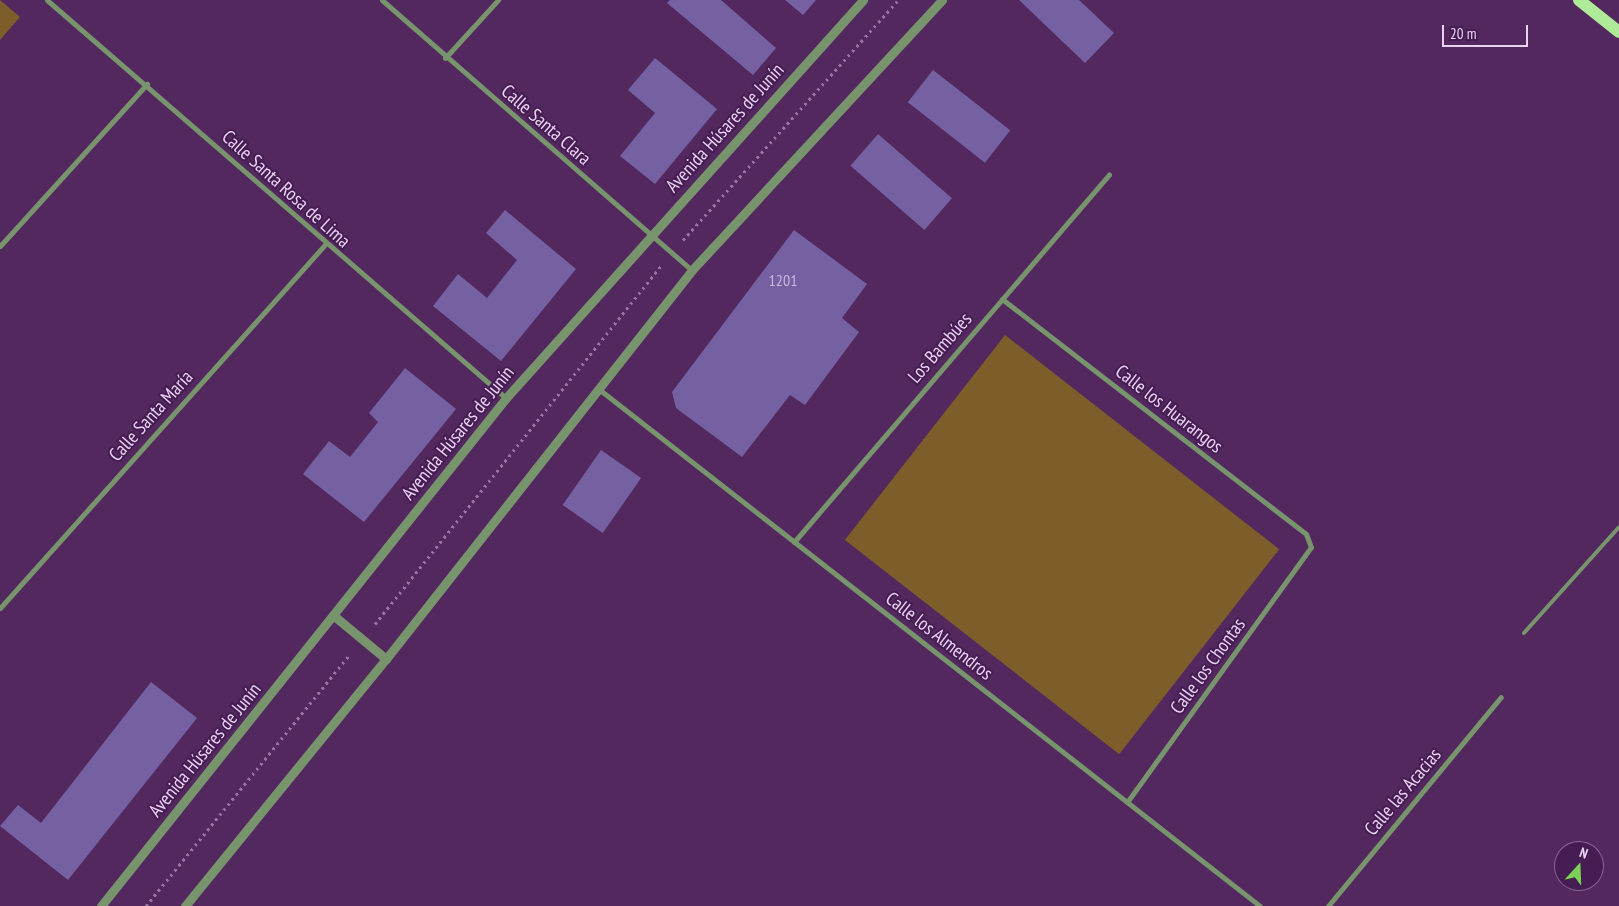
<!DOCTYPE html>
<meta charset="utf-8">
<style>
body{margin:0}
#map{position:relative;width:1619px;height:906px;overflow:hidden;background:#52285f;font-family:"PT Sans Narrow",sans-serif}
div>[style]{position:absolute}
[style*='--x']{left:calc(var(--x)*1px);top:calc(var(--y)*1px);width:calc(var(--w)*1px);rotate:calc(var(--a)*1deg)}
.green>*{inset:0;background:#7d5d2a;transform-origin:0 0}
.building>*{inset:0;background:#7560a1;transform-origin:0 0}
.path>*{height:3px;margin-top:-1.5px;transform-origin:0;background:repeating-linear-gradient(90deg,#9876a3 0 2.5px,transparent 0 6.5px)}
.service>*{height:4px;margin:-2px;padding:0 2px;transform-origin:2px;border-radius:2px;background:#77946c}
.minor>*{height:5px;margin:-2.5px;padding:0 2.5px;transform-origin:2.5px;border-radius:2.5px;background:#77946c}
.tertiary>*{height:9px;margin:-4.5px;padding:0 4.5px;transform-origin:4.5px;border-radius:4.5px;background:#77946c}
.primary>*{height:12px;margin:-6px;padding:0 6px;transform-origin:6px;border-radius:6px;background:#afea98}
span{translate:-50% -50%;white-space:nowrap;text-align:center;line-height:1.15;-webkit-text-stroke:4px #461d53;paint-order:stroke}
.number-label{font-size:16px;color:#cdb6de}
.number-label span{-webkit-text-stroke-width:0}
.street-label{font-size:19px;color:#ead2f3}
.north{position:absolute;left:1554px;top:841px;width:50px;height:50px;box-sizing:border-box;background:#461d53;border:1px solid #886593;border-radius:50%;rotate:20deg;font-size:14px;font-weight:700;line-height:20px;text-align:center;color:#ead2f3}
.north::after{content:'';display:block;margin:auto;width:18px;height:22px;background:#7bd156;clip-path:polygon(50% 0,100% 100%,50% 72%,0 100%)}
.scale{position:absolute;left:1442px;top:25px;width:86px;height:22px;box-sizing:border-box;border:2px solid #ead2f3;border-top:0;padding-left:6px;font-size:15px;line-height:18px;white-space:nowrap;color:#ead2f3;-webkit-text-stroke:4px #461d53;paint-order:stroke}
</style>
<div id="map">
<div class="green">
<i style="clip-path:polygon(0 0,20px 17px,0 40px)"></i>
<i style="left:1005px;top:335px;width:348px;height:260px;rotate:38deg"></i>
</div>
<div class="building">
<i style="clip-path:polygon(670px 0,721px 0,776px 48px,753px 75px,667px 3px)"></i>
<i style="clip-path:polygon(785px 0,816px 0,803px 15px)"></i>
<i style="clip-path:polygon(1019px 0,1079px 0,1114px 33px,1085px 63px)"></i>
<i style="clip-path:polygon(655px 58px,717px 109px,655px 184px,620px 156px,655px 113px,628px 90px)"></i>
<i style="left:933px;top:70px;width:98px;height:41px;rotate:38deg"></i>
<i style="left:878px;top:134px;width:98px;height:42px;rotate:41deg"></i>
<i style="clip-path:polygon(505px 210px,576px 269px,501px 361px,433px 306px,458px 274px,487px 298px,517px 260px,486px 233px)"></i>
<i style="clip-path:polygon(794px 230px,867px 284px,842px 318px,859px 332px,805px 405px,790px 395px,742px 457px,676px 408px,672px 392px)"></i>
<i style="clip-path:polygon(405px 368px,456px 409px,364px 522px,303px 474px,329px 441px,350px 457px,378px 422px,369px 413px)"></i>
<i style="left:601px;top:450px;width:49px;height:67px;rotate:35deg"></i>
<i style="clip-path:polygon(151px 682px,197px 718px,68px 880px,0 826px,18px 805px,41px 823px)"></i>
</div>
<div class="path">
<i style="--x:683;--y:240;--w:322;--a:-48.1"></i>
<i style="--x:375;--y:624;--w:458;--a:-51.4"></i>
<i style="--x:146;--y:906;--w:324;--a:-51"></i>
</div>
<div class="service">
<i style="--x:1524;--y:633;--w:142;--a:-48.1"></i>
</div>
<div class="minor">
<i style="--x:47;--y:0;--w:608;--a:40.93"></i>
<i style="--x:382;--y:0;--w:411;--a:41.1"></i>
<i style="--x:445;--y:58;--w:79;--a:-47.6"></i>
<i style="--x:0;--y:246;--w:219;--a:-47.8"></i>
<i style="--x:1002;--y:299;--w:384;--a:37.7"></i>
<i style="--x:1306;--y:534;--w:14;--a:69"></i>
<i style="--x:1311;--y:547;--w:314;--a:125.8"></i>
<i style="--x:600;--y:390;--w:838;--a:38.02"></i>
<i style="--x:794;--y:542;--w:484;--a:-49.4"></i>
<i style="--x:0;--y:608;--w:488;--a:-48.2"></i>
<i style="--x:1328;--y:906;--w:271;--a:-50.4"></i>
</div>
<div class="tertiary">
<i style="--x:333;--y:615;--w:69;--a:39.7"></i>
<i style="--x:101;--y:906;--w:650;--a:-51.44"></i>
<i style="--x:506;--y:398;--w:535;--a:-48.11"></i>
<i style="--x:185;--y:906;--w:318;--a:-50.9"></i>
<i style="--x:386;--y:659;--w:495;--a:-51.8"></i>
<i style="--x:692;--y:270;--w:368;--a:-47.2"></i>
</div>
<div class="primary">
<i style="--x:1579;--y:0;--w:51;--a:38.7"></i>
</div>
<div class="number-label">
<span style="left:783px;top:280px">1201</span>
</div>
<div class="street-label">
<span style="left:546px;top:125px;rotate:41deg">Calle Santa Clara</span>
<span style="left:725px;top:128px;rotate:-48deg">Avenida Húsares de Junín</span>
<span style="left:286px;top:189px;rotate:42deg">Calle Santa Rosa de Lima</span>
<span style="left:940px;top:348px;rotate:-49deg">Los Bambúes</span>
<span style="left:1169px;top:409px;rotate:38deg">Calle los Huarangos</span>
<span style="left:151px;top:416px;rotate:-48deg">Calle Santa María</span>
<span style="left:458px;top:433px;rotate:-51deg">Avenida Húsares de Junín</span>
<span style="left:939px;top:636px;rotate:38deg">Calle los Almendros</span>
<span style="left:1208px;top:666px;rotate:-54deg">Calle los Chontas</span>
<span style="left:205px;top:750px;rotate:-51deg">Avenida Húsares de Junín</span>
<span style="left:1403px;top:792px;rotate:-50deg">Calle las Acacias</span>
</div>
<div class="north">N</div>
<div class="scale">20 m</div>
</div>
